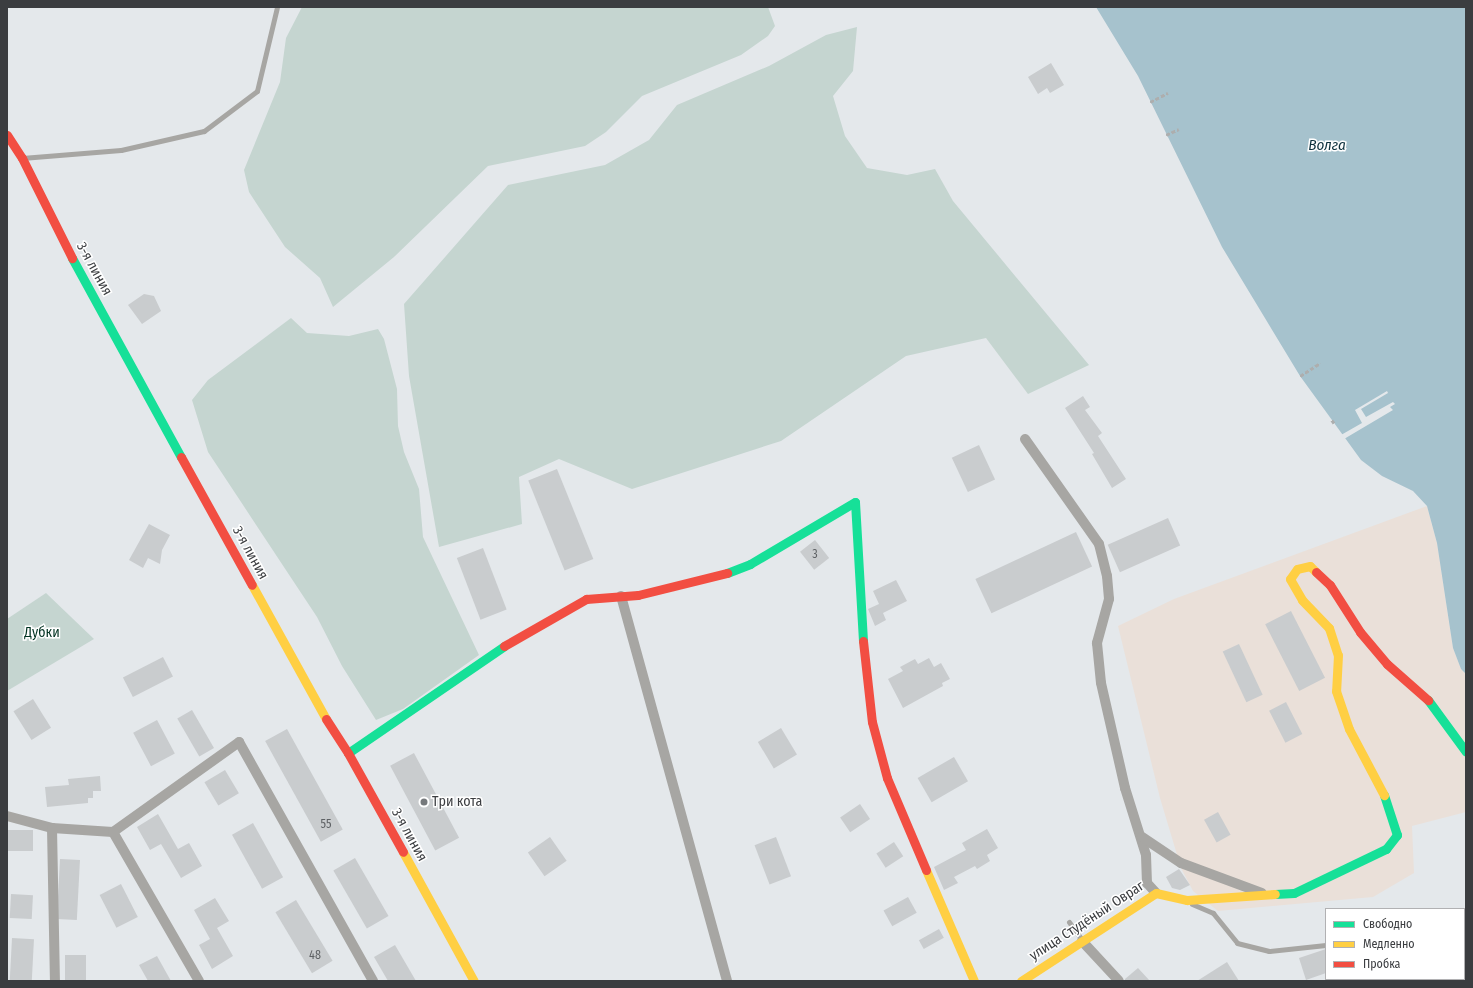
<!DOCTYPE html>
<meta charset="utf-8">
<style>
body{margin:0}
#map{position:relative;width:1473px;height:988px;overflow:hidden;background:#e4e8eb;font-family:"Fira Sans Condensed",sans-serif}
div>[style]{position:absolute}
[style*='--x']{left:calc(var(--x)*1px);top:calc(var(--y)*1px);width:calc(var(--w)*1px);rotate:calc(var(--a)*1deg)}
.industrial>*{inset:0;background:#eae0d9}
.green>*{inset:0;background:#c5d5d0}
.water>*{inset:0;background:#a6c2cd}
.pier>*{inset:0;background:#e4e8eb}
.building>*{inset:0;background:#c9ccce;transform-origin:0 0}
.path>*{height:2.5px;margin-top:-1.25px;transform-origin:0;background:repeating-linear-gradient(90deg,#adaeae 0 4px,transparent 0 6px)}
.lane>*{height:5px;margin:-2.5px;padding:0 2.5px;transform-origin:2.5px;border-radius:2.5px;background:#a7a6a3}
.street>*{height:10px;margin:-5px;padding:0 5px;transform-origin:5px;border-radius:5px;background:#a7a6a3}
.fast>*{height:9px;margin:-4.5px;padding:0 4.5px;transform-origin:4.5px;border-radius:4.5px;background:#16e098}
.slow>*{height:9px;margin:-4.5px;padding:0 4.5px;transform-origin:4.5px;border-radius:4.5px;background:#ffcf43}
.jam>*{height:9px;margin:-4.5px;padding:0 4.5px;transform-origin:4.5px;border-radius:4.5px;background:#f24e42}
.dots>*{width:11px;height:11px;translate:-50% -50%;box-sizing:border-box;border:2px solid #fff;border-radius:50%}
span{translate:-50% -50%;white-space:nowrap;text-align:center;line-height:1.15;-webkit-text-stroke:3px #fff;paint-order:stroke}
.number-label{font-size:12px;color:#5e6164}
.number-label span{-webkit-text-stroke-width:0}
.street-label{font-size:14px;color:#3b3d40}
.park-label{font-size:14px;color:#003221}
.poi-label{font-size:14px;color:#3b3d40}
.left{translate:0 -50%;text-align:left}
.water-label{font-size:15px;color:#0d303d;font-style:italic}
.frame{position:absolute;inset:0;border:8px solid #3b3d40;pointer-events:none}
.legend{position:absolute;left:1325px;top:908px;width:140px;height:72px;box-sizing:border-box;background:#fff;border:1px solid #b1b1b3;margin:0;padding:5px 7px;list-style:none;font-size:12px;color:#3b3d40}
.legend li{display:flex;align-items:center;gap:8px;height:20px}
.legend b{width:20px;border:1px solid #b1b1b3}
</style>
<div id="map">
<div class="industrial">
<i style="clip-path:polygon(1427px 506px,1437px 543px,1453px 648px,1461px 669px,1466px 674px,1466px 812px,1412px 826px,1414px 873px,1373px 897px,1218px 911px,1193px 891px,1181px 868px,1160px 798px,1118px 626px,1174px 599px)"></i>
</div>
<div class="green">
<i style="clip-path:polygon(302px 7px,768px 7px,775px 26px,768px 36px,741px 55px,642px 96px,606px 132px,585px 146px,488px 166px,394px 257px,333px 307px,320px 278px,285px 247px,249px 192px,244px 170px,280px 82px,286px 38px)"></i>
<i style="clip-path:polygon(857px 27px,853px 71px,833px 96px,845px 136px,867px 168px,907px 175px,935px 169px,953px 201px,1089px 365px,1028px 394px,986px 338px,906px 356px,781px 441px,632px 489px,559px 459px,519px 477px,522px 524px,439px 547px,409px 376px,404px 304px,508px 185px,605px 165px,649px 140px,677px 105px,769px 66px,826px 35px)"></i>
<i style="clip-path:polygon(291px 318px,307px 333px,349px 336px,378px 329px,384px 339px,397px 389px,398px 426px,404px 452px,419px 489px,423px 537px,479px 655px,403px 709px,376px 720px,342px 666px,317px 617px,208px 452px,192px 400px,208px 380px)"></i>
<i style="clip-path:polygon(46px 593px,94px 639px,7px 691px,7px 619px)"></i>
</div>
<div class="water">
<i style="clip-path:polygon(1096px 7px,1466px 7px,1466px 674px,1461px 669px,1453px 648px,1437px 543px,1427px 506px,1413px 491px,1382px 476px,1361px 460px,1300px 376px,1222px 247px,1138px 76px)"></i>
</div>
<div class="pier">
<i style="clip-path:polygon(1387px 391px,1388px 393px,1361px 409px,1366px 417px,1393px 402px,1395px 404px,1390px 407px,1393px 410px,1344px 439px,1341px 435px,1362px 423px,1355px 410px)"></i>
</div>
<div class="building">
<i style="clip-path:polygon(1051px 63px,1064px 85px,1050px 93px,1047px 88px,1038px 94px,1028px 77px)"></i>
<i style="clip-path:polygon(144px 294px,154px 296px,161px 311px,142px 324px,128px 305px)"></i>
<i style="clip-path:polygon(1083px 396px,1090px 407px,1085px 410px,1102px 433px,1098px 436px,1126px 479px,1112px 488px,1092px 454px,1094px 453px,1065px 408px)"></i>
<i style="left:979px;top:445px;width:38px;height:30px;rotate:65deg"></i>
<i style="left:557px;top:469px;width:97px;height:31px;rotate:68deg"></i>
<i style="left:1168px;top:518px;width:30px;height:66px;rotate:66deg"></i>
<i style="clip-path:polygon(149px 524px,170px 535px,162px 550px,160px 564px,148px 558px,143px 568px,129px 560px)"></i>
<i style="left:1076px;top:532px;width:38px;height:111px;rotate:65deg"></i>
<i style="left:815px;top:540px;width:23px;height:19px;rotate:52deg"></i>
<i style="left:483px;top:548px;width:66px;height:28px;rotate:69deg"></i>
<i style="clip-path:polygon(896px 580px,907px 601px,883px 613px,886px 620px,875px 626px,868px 609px,879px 604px,873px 591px)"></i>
<i style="left:1291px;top:611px;width:75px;height:29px;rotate:63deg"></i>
<i style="left:1239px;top:644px;width:56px;height:18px;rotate:65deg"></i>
<i style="left:163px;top:657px;width:22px;height:45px;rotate:63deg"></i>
<i style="clip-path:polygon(929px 658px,934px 667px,941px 663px,950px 679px,942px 683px,943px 686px,903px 708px,888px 679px,903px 671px,900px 667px,915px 659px,918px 664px)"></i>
<i style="left:33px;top:699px;width:34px;height:23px;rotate:58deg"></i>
<i style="left:1286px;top:702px;width:36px;height:19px;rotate:63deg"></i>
<i style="left:192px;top:710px;width:44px;height:17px;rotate:60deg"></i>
<i style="left:157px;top:720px;width:38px;height:27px;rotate:62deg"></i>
<i style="left:781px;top:728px;width:31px;height:27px;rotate:59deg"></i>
<i style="left:287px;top:729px;width:115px;height:25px;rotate:61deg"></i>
<i style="left:414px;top:753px;width:96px;height:27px;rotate:62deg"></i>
<i style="left:954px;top:757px;width:28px;height:42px;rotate:60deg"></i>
<i style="left:225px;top:770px;width:27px;height:24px;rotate:59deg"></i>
<i style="clip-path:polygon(100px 776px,101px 791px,93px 791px,93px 798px,88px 798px,88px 803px,47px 807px,45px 787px,69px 785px,68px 779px)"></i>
<i style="left:860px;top:804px;width:18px;height:24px;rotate:56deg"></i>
<i style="left:1218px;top:812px;width:26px;height:16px;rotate:61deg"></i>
<i style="clip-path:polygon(158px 814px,178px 849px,189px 843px,202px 866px,181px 878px,161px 844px,150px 850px,137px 827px)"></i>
<i style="left:253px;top:823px;width:62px;height:24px;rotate:61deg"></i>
<i style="clip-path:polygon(987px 829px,998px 848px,987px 855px,990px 861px,977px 869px,975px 866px,954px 877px,958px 883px,944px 890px,934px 867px,966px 850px,962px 843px)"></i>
<i style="left:8px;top:830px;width:25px;height:21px"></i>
<i style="left:550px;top:837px;width:29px;height:27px;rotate:55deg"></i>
<i style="left:776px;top:837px;width:42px;height:23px;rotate:69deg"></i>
<i style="left:894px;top:842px;width:17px;height:21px;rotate:57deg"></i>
<i style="left:355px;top:858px;width:67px;height:25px;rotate:60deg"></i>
<i style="left:60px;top:859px;width:20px;height:60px;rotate:3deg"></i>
<i style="clip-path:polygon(1179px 869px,1190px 885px,1180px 890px,1172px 888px,1166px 877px)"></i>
<i style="left:121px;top:884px;width:37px;height:24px;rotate:63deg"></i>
<i style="left:11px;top:894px;width:22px;height:24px;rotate:3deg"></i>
<i style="left:908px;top:897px;width:18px;height:28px;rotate:61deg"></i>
<i style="clip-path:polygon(215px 898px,229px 921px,217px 928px,233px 956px,212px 969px,199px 945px,210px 939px,194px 910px)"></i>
<i style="left:296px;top:900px;width:71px;height:24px;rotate:59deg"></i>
<i style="left:939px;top:929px;width:10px;height:23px;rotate:61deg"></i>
<i style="left:12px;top:938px;width:22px;height:43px;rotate:3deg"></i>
<i style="clip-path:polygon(395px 945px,416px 981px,388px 981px,374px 957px)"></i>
<i style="clip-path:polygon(1326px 949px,1326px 973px,1306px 980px,1299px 958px)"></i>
<i style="left:65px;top:955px;width:21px;height:26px"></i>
<i style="clip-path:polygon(157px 956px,171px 981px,148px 981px,139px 965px)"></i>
<i style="clip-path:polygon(1227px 962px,1239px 981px,1197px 981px)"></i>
<i style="clip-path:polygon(1138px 968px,1150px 981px,1125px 981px,1125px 979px)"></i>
</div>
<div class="path">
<i style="--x:1150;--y:102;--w:20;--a:-27"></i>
<i style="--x:1166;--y:135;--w:14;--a:-25"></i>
<i style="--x:1300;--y:376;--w:24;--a:-33"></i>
<i style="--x:1332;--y:420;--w:4;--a:56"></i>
</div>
<div class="lane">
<i style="--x:22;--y:158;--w:99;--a:-4.6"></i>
<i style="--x:121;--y:150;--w:85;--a:-12.9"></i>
<i style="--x:204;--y:131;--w:66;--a:-37"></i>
<i style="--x:257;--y:91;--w:86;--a:-76.6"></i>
<i style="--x:1192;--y:904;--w:23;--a:23"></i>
<i style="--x:1213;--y:913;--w:38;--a:51"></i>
<i style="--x:1237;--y:943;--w:33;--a:14"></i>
<i style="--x:1269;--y:951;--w:57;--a:-6"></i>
<i style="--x:1464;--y:920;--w:2;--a:0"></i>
<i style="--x:1069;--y:922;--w:22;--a:54"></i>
</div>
<div class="street">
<i style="--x:1025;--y:439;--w:128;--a:54.8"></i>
<i style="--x:1099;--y:544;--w:33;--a:76"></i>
<i style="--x:1107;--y:576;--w:23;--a:85"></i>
<i style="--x:1109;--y:599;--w:46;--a:105.3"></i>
<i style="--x:1097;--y:643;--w:40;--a:84.3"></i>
<i style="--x:1101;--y:683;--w:108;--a:77.1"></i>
<i style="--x:1125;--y:788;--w:70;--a:72.6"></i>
<i style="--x:1146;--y:855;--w:28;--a:88"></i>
<i style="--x:1147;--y:883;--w:13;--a:48"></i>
<i style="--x:621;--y:596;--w:399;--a:74.6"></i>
<i style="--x:7;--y:816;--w:47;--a:14.9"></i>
<i style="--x:52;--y:828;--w:61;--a:3.8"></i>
<i style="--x:113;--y:832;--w:155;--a:-35.5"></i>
<i style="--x:239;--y:742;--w:274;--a:60.7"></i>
<i style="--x:52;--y:828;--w:153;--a:88.9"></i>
<i style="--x:113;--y:832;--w:172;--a:60"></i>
<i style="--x:1142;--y:837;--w:47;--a:33.7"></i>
<i style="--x:1181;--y:863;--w:86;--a:20.3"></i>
<i style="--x:1464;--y:937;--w:4;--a:-56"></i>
<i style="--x:1082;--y:941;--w:54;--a:47.2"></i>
<i style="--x:1438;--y:981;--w:2;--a:-63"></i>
</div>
<div class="fast">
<i style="--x:72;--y:258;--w:227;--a:61.3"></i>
<i style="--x:727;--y:573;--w:25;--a:-21"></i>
<i style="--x:750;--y:564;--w:122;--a:-30.6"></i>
<i style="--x:855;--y:502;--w:139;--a:86.7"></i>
<i style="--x:1428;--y:700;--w:64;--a:53.8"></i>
<i style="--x:348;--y:753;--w:189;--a:-34.4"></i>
<i style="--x:1275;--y:894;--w:19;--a:-3"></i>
<i style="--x:1294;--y:893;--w:102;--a:-25.6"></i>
<i style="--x:1386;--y:849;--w:18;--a:-52"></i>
<i style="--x:1397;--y:835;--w:42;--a:-108"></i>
</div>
<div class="slow">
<i style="--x:1316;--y:572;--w:8;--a:-135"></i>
<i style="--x:1310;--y:566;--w:13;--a:167"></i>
<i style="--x:1297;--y:569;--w:12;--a:125"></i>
<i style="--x:1290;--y:579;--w:24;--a:60"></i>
<i style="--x:1302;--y:600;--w:39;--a:46"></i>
<i style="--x:1329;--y:628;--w:28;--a:72"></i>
<i style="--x:1338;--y:655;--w:36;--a:93"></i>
<i style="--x:1336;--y:691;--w:40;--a:71.1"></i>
<i style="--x:1349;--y:729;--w:75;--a:62.1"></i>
<i style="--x:252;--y:585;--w:153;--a:61.1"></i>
<i style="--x:403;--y:852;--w:147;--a:61.2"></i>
<i style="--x:926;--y:870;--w:121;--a:66.6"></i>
<i style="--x:1021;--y:981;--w:161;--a:-33.1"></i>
<i style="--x:1156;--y:893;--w:32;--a:13"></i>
<i style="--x:1187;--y:900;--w:88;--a:-3.9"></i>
</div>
<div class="jam">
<i style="--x:7;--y:135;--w:27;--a:57"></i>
<i style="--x:22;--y:158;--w:112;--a:63.4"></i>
<i style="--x:181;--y:457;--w:146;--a:61"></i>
<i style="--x:1316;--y:572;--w:19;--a:43"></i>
<i style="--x:1330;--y:585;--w:56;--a:57.4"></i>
<i style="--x:1360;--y:632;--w:42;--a:49.8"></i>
<i style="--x:1387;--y:664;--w:55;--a:41.3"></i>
<i style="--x:863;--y:641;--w:81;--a:83.7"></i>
<i style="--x:872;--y:722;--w:58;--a:75"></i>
<i style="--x:887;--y:778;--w:100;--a:67"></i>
<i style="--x:504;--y:646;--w:95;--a:-29.8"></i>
<i style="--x:586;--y:599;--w:52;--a:-4.4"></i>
<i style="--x:638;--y:595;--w:92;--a:-13.9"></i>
<i style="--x:326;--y:719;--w:40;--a:57.1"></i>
<i style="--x:348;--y:753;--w:113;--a:60.9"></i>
</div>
<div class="dots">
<i style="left:424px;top:802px;background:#76797c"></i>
</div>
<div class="number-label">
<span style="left:815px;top:555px">3</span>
<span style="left:326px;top:825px">55</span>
<span style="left:315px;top:956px">48</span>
</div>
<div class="street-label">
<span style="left:94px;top:269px;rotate:61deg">3-я линия</span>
<span style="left:250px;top:553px;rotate:61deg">3-я линия</span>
<span style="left:409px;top:835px;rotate:61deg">3-я линия</span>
<span style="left:1087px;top:921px;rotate:-33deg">улица Студёный Овраг</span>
</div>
<div class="park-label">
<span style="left:42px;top:633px">Дубки</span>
</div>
<div class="poi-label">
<span class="left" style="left:432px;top:802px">Три кота</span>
</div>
<div class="water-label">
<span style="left:1327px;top:146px">Волга</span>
</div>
<div class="frame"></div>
<ul class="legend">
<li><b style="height:5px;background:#16e098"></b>Свободно</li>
<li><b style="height:5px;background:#ffcf43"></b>Медленно</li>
<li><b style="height:5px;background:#f24e42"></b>Пробка</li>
</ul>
</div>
